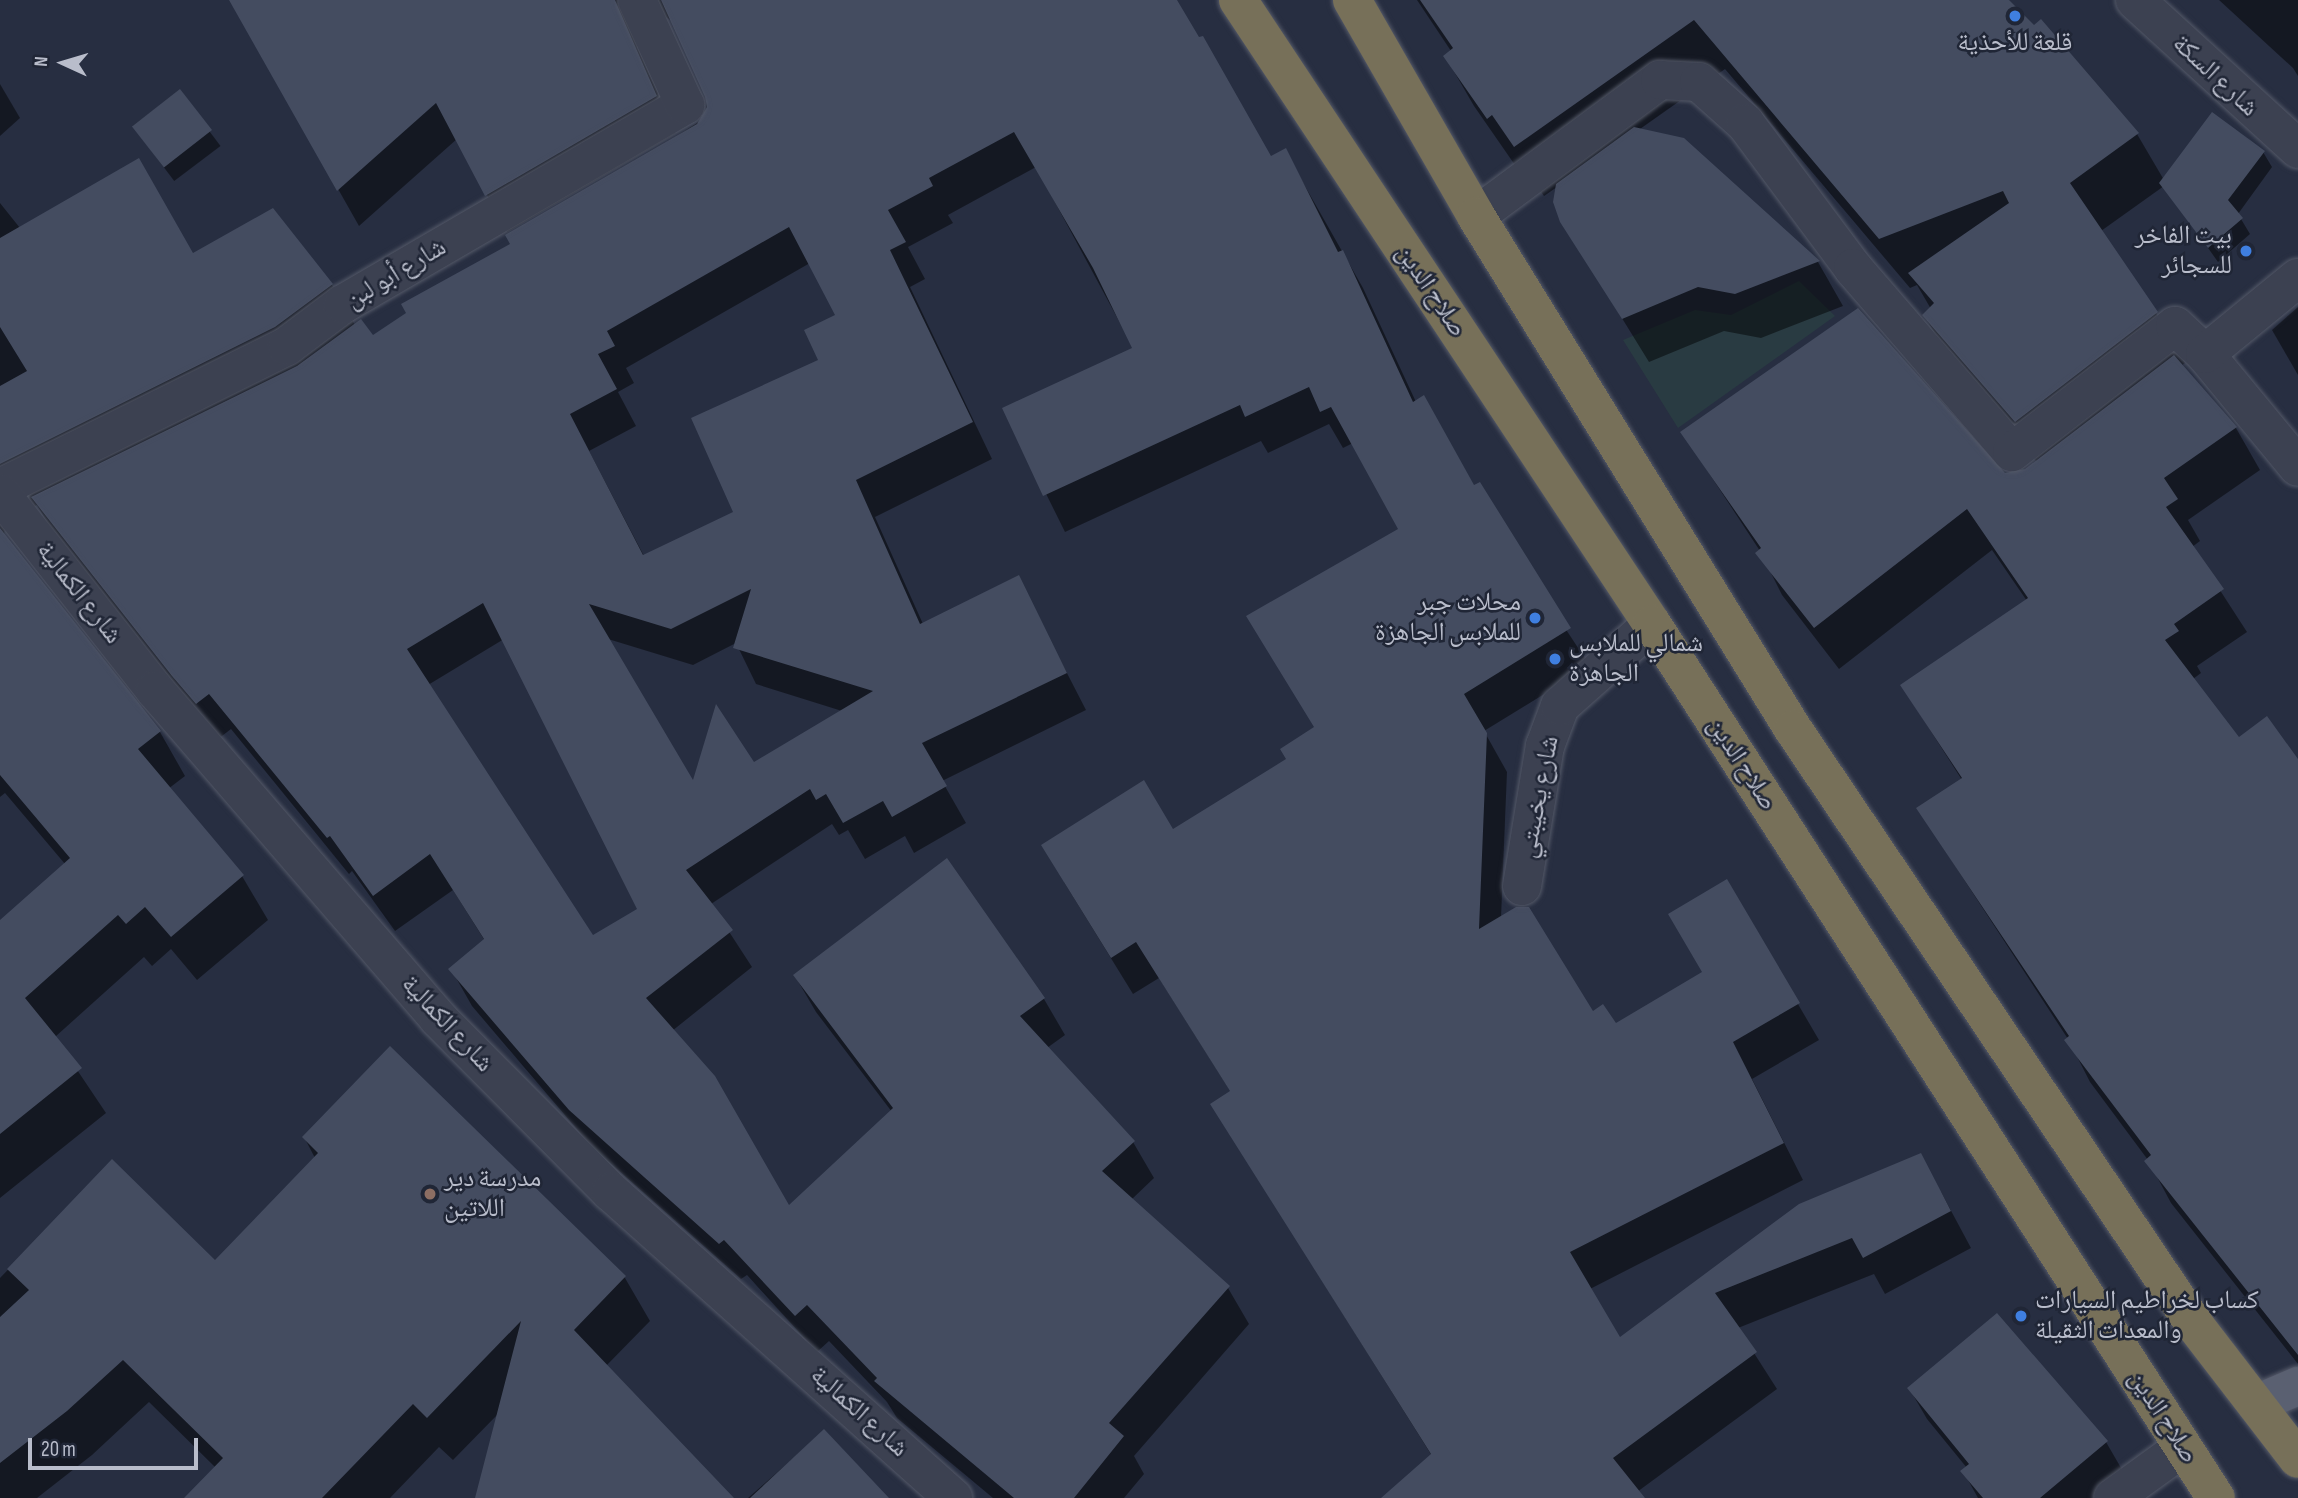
<!DOCTYPE html>
<meta charset="utf-8">
<style>
body{margin:0}
#map{position:relative;width:2298px;height:1498px;overflow:hidden;background:#272e41;font-family:"Sofia Sans Condensed","Noto Naskh Arabic",sans-serif}
div>[style]{position:absolute}
[style*='--x']{left:calc(var(--x)*1px);top:calc(var(--y)*1px);width:calc(var(--w)*1px);rotate:calc(var(--a)*1deg)}
.green>*{inset:0;background:#293b42}
.shadow>*{inset:0;background:#0007;transform-origin:0 0}
.building>*{inset:0;background:#444c60;transform-origin:0 0}
.roads{filter:drop-shadow(0 0 2px #545968) drop-shadow(0 0 2px #545968)}
.minor>*{height:38px;margin:-19px;padding:0 19px;transform-origin:19px;border-radius:19px;background:#3c4151}
.major>*{height:38px;margin:-19px;padding:0 19px;transform-origin:19px;border-radius:19px;background:#5a6071}
.highway>*{height:38px;margin:-19px;padding:0 19px;transform-origin:19px;border-radius:19px;background:#777059}
.dots>*{width:19px;height:19px;translate:-50% -50%;box-sizing:border-box;border:4px solid #202636;border-radius:50%}
span{translate:-50% -50%;white-space:nowrap;text-align:center;line-height:1.15;-webkit-text-stroke:5px #202636;paint-order:stroke}
.poi-label{font-size:26px;color:#b9bdcb}
.right{translate:-100% -50%;text-align:right}
.left{translate:0 -50%;text-align:left}
.street-label{font-size:26px;color:#b9bdcb}
.north{position:absolute;left:28px;top:28px;width:70px;height:70px;-webkit-text-stroke:5px #202636;paint-order:stroke;rotate:274deg;font-size:19px;font-weight:700;line-height:28px;text-align:center;color:#b9bdcb}
.north::after{content:'';display:block;margin:auto;width:24px;height:32px;background:#b9bdcb;clip-path:polygon(50% 0,100% 100%,50% 72%,0 100%)}
.scale{position:absolute;left:28px;top:1438px;width:170px;height:32px;box-sizing:border-box;border:4px solid #b9bdcb;border-top:0;padding-left:9px;font-size:21px;line-height:24px;white-space:nowrap;color:#b9bdcb;-webkit-text-stroke:5px #202636;paint-order:stroke}
</style>
<div id="map">
<div class="green">
<i style="clip-path:polygon(1799px 281px,1835px 316px,1678px 428px,1623px 340px,1695px 310px,1731px 315px)"></i>
</div>
<div class="shadow">
<i style="clip-path:polygon(evenodd,231px 0,1175px 0,1270px 158px,1285px 151px,1363px 288px,1416px 402px,1590px 666px,1484px 731px,1507px 772px,1501px 918px,1592px 1014px,1615px 1026px,1704px 973px,1726px 881px,1819px 1040px,1752px 1079px,1803px 1180px,1590px 1289px,1620px 1340px,1800px 1206px,1941px 1192px,1971px 1248px,1885px 1294px,1874px 1274px,1738px 1328px,1777px 1389px,1637px 1492px,1642px 1498px,1412px 1498px,1432px 1456px,1212px 1105px,1231px 1092px,1159px 978px,1133px 994px,1064px 882px,1172px 832px,1288px 760px,1315px 728px,1401px 529px,1353px 443px,1343px 448px,1329px 424px,1268px 453px,1261px 441px,1065px 532px,1004px 409px,1134px 349px,1036px 167px,948px 215px,953px 223px,908px 247px,925px 279px,910px 287px,992px 459px,875px 517px,923px 624px,1018px 578px,1086px 710px,942px 781px,966px 823px,914px 853px,905px 836px,865px 859px,848px 830px,839px 835px,832px 824px,711px 904px,752px 967px,672px 1031px,788px 1207px,892px 1112px,816px 1012px,795px 976px,1044px 999px,1065px 1035px,1047px 1048px,1133px 1142px,1154px 1178px,1131px 1200px,1228px 1288px,1249px 1324px,1134px 1456px,1144px 1474px,1124px 1498px,993px 1498px,897px 1418px,887px 1402px,829px 1341px,817px 1352px,747px 1275px,741px 1279px,592px 1147px,472px 1006px,451px 969px,485px 941px,453px 890px,395px 931px,352px 871px,349px 874px,231px 729px,218px 739px,54px 534px,37px 505px,6px 521px,4px 535px,160px 732px,185px 776px,168px 789px,242px 876px,268px 920px,197px 980px,171px 949px,152px 966px,144px 957px,55px 1037px,106px 1113px,0 1198px,0 922px,65px 864px,5px 793px,0 797px,0 203px,20px 228px,193px 255px,273px 210px,332px 285px,355px 325px,373px 337px,706px 117px,707px 96px,673px 22px,662px 14px,639px 25px,637px 47px,676px 133px,507px 232px,457px 139px,359px 226px,231px 0,810px 263px,838px 316px,820px 360px,735px 513px,644px 556px,589px 451px,636px 426px,618px 392px,634px 383px,626px 368px,810px 263px,231px 0,504px 639px,640px 910px,592px 937px,428px 685px,504px 639px,231px 0,608px 639px,693px 665px,736px 643px,756px 684px,842px 711px,753px 764px,693px 785px,608px 639px)"></i>
<i style="clip-path:polygon(1417px 0,2006px 0,2137px 134px,2164px 180px,2263px 152px,2272px 167px,2238px 214px,2250px 234px,2218px 262px,2164px 186px,2101px 231px,2156px 313px,2185px 363px,2181px 366px,2236px 428px,2260px 470px,2188px 520px,2200px 541px,2192px 547px,2247px 632px,2197px 666px,2201px 673px,2193px 679px,2238px 740px,2298px 762px,2298px 1364px,2171px 1203px,2148px 1160px,2090px 1082px,2068px 1039px,1918px 809px,1962px 780px,1902px 686px,2027px 601px,1992px 550px,1839px 669px,1782px 595px,1760px 551px,1682px 432px,2004px 475px,2026px 471px,2037px 462px,1954px 366px,1924px 315px,1931px 309px,1917px 285px,1910px 288px,1725px 69px,1640px 129px,1683px 139px,1818px 262px,1843px 306px,1761px 338px,1724px 331px,1649px 362px,1562px 221px,1557px 187px,1544px 196px,1522px 164px,1517px 168px,1474px 106px,1445px 56px,1451px 51px)"></i>
<i style="clip-path:polygon(2219px 0,2298px 0,2298px 76px,2293px 68px)"></i>
<i style="clip-path:polygon(0 84px,20px 118px,0 136px)"></i>
<i style="left:179px;top:91px;width:69px;height:58px;rotate:53deg"></i>
<i style="clip-path:polygon(2298px 307px,2298px 375px,2272px 330px)"></i>
<i style="clip-path:polygon(390px 1048px,625px 1278px,650px 1321px,606px 1366px,731px 1498px,486px 1498px,499px 1413px,453px 1460px,439px 1447px,390px 1498px,186px 1498px,216px 1468px,149px 1402px,92px 1455px,37px 1498px,0 1498px,0 1278px,112px 1162px,215px 1263px,315px 1158px,304px 1137px)"></i>
<i style="clip-path:polygon(1909px 1388px,2106px 1442px,2124px 1473px,2094px 1498px,1978px 1498px,1963px 1471px,1967px 1468px,1927px 1419px)"></i>
<i style="clip-path:polygon(824px 1431px,887px 1498px,748px 1498px)"></i>
</div>
<div class="building">
<i style="clip-path:polygon(229px 0,615px 0,657px 96px,485px 196px,436px 103px,337px 191px)"></i>
<i style="clip-path:polygon(evenodd,661px 0,1177px 0,1199px 37px,1203px 36px,1271px 156px,1286px 148px,1338px 252px,1343px 250px,1413px 402px,1424px 395px,1474px 485px,1480px 482px,1571px 628px,1464px 694px,1487px 733px,1479px 929px,1516px 907px,1529px 907px,1593px 1011px,1603px 1004px,1616px 1023px,1702px 972px,1668px 914px,1727px 879px,1800px 1003px,1733px 1042px,1784px 1143px,1570px 1252px,1620px 1337px,1799px 1204px,1921px 1153px,1951px 1211px,1863px 1258px,1852px 1238px,1715px 1293px,1757px 1352px,1613px 1458px,1645px 1498px,1381px 1498px,1431px 1454px,1210px 1104px,1230px 1091px,1136px 942px,1111px 958px,1041px 845px,1144px 780px,1173px 829px,1286px 759px,1280px 749px,1314px 727px,1246px 616px,1398px 529px,1331px 407px,1320px 412px,1309px 387px,1245px 417px,1240px 405px,1043px 496px,1002px 408px,1132px 348px,1093px 268px,1014px 132px,929px 178px,933px 186px,888px 210px,906px 242px,890px 250px,973px 422px,856px 480px,920px 624px,1019px 575px,1067px 673px,922px 743px,947px 786px,892px 817px,883px 801px,843px 823px,826px 794px,816px 800px,810px 789px,686px 870px,733px 930px,646px 998px,715px 1076px,789px 1205px,893px 1108px,793px 975px,947px 858px,1045px 998px,1020px 1016px,1135px 1141px,1102px 1171px,1230px 1286px,1109px 1423px,1124px 1436px,1074px 1498px,1014px 1498px,874px 1381px,877px 1378px,807px 1305px,795px 1316px,724px 1240px,719px 1244px,569px 1110px,448px 969px,484px 939px,430px 854px,373px 896px,330px 836px,327px 838px,209px 694px,196px 704px,172px 676px,31px 497px,297px 366px,361px 319px,373px 335px,406px 313px,401px 304px,510px 244px,505px 235px,697px 124px,707px 107px,705px 97px,661px 0,789px 227px,835px 315px,804px 330px,818px 360px,691px 418px,733px 512px,643px 555px,570px 414px,617px 389px,598px 354px,615px 346px,607px 331px,789px 227px,661px 0,751px 589px,733px 648px,873px 691px,754px 762px,716px 704px,693px 780px,589px 604px,671px 629px,751px 589px,661px 0,483px 603px,637px 909px,593px 935px,407px 649px,483px 603px)"></i>
<i style="clip-path:polygon(1420px 0,2009px 0,2034px 25px,2041px 19px,2139px 133px,2070px 183px,2158px 312px,2015px 422px,1922px 315px,1934px 303px,1908px 273px,2009px 203px,2003px 191px,1879px 239px,1694px 20px,1514px 147px,1492px 115px,1487px 119px,1443px 56px,1453px 48px)"></i>
<i style="left:180px;top:89px;width:52px;height:61px;rotate:52deg"></i>
<i style="clip-path:polygon(2212px 112px,2265px 151px,2228px 200px,2243px 218px,2208px 248px,2159px 183px)"></i>
<i style="clip-path:polygon(1634px 127px,1684px 138px,1820px 261px,1735px 294px,1698px 287px,1622px 319px,1560px 222px,1553px 202px,1556px 184px)"></i>
<i style="clip-path:polygon(139px 158px,193px 253px,273px 208px,333px 284px,275px 327px,0 464px,0 386px,27px 371px,0 327px,0 238px)"></i>
<i style="clip-path:polygon(1858px 308px,2005px 473px,2025px 469px,2174px 355px,2237px 427px,2164px 478px,2178px 499px,2166px 507px,2224px 589px,2174px 624px,2179px 631px,2165px 640px,2239px 737px,2267px 716px,2298px 759px,2298px 1355px,2144px 1161px,2151px 1155px,2064px 1040px,2069px 1036px,1916px 808px,1962px 778px,1900px 685px,2028px 598px,1967px 509px,1814px 628px,1755px 553px,1761px 548px,1680px 432px)"></i>
<i style="clip-path:polygon(0 528px,161px 731px,138px 749px,244px 875px,171px 937px,145px 907px,126px 924px,118px 915px,25px 998px,82px 1068px,0 1134px,0 920px,70px 858px,0 775px)"></i>
<i style="clip-path:polygon(390px 1046px,626px 1276px,574px 1330px,734px 1498px,475px 1498px,521px 1321px,427px 1418px,413px 1404px,322px 1498px,184px 1498px,223px 1458px,123px 1360px,67px 1411px,0 1463px,0 1317px,29px 1290px,7px 1269px,112px 1159px,215px 1260px,318px 1153px,302px 1137px)"></i>
<i style="clip-path:polygon(1997px 1313px,2108px 1441px,2040px 1498px,1983px 1498px,1960px 1471px,1969px 1464px,1907px 1388px)"></i>
<i style="clip-path:polygon(824px 1429px,889px 1498px,750px 1498px)"></i>
</div>
<div class="roads">
<div class="minor">
<i style="--x:2135;--y:0;--w:221;--a:42.4"></i>
<i style="--x:1476;--y:216;--w:229;--a:-36.5"></i>
<i style="--x:1660;--y:80;--w:39;--a:3"></i>
<i style="--x:1699;--y:82;--w:62;--a:41.7"></i>
<i style="--x:1745;--y:123;--w:181;--a:53.3"></i>
<i style="--x:1853;--y:268;--w:243;--a:49.2"></i>
<i style="--x:2012;--y:452;--w:206;--a:-37.7"></i>
<i style="--x:2175;--y:326;--w:41;--a:43"></i>
<i style="--x:2205;--y:354;--w:146;--a:50.5"></i>
<i style="--x:2205;--y:354;--w:120;--a:-39.3"></i>
<i style="--x:0;--y:488;--w:320;--a:-26.3"></i>
<i style="--x:287;--y:346;--w:70;--a:-36.9"></i>
<i style="--x:343;--y:304;--w:396;--a:-30.2"></i>
<i style="--x:685;--y:105;--w:115;--a:-114.6"></i>
<i style="--x:0;--y:493;--w:251;--a:51.8"></i>
<i style="--x:155;--y:690;--w:433;--a:49.2"></i>
<i style="--x:438;--y:1018;--w:245;--a:45.2"></i>
<i style="--x:611;--y:1192;--w:459;--a:41.8"></i>
<i style="--x:1522;--y:886;--w:142;--a:-80.7"></i>
<i style="--x:1545;--y:746;--w:43;--a:-69.4"></i>
<i style="--x:1560;--y:706;--w:123;--a:-41.7"></i>
<i style="--x:2113;--y:1498;--w:85;--a:-35.9"></i>
</div>
<div class="major">
<i style="--x:2256;--y:1404;--w:46;--a:-23.2"></i>
</div>
<div class="highway">
<i style="--x:1238;--y:0;--w:749;--a:56.44"></i>
<i style="--x:1652;--y:624;--w:1040;--a:57.17"></i>
<i style="--x:1352;--y:0;--w:249;--a:60.1"></i>
<i style="--x:1476;--y:216;--w:603;--a:58.29"></i>
<i style="--x:1793;--y:729;--w:718;--a:56.02"></i>
<i style="--x:2194;--y:1324;--w:170;--a:52.4"></i>
</div>
</div>
<div class="dots">
<i style="left:2015px;top:16px;background:#3f7fe0"></i>
<i style="left:2246px;top:251px;background:#3f7fe0"></i>
<i style="left:1535px;top:618px;background:#3f7fe0"></i>
<i style="left:1555px;top:659px;background:#3f7fe0"></i>
<i style="left:430px;top:1194px;background:#8d6e63"></i>
<i style="left:2021px;top:1316px;background:#3f7fe0"></i>
</div>
<div class="poi-label">
<span style="left:2015px;top:43px">قلعة للأحذية</span>
<span class="right" style="left:2232px;top:251px">بيت الفاخر<br>للسجائر</span>
<span class="right" style="left:1521px;top:618px">محلات جبر<br>للملابس الجاهزة</span>
<span class="left" style="left:1569px;top:659px">شمالي للملابس<br>الجاهزة</span>
<span class="left" style="left:444px;top:1194px">مدرسة دير<br>اللاتين</span>
<span class="left" style="left:2035px;top:1316px">كساب لخراطيم السيارات<br>والمعدات الثقيلة</span>
</div>
<div class="street-label">
<span style="left:2215px;top:76px;rotate:43deg">شارع السكة</span>
<span style="left:396px;top:274px;rotate:-31deg">شارع أبو لبن</span>
<span style="left:1431px;top:291px;rotate:56deg">صلاح الدين</span>
<span style="left:79px;top:593px;rotate:52deg">شارع الكمالية</span>
<span style="left:1742px;top:764px;rotate:57deg">صلاح الدين</span>
<span style="left:1539px;top:797px;rotate:-79deg">شارع يخيبتي</span>
<span style="left:447px;top:1024px;rotate:47deg">شارع الكمالية</span>
<span style="left:859px;top:1412px;rotate:42deg">شارع الكمالية</span>
<span style="left:2163px;top:1417px;rotate:57deg">صلاح الدين</span>
</div>
<div class="north">N</div>
<div class="scale">20 m</div>
</div>
